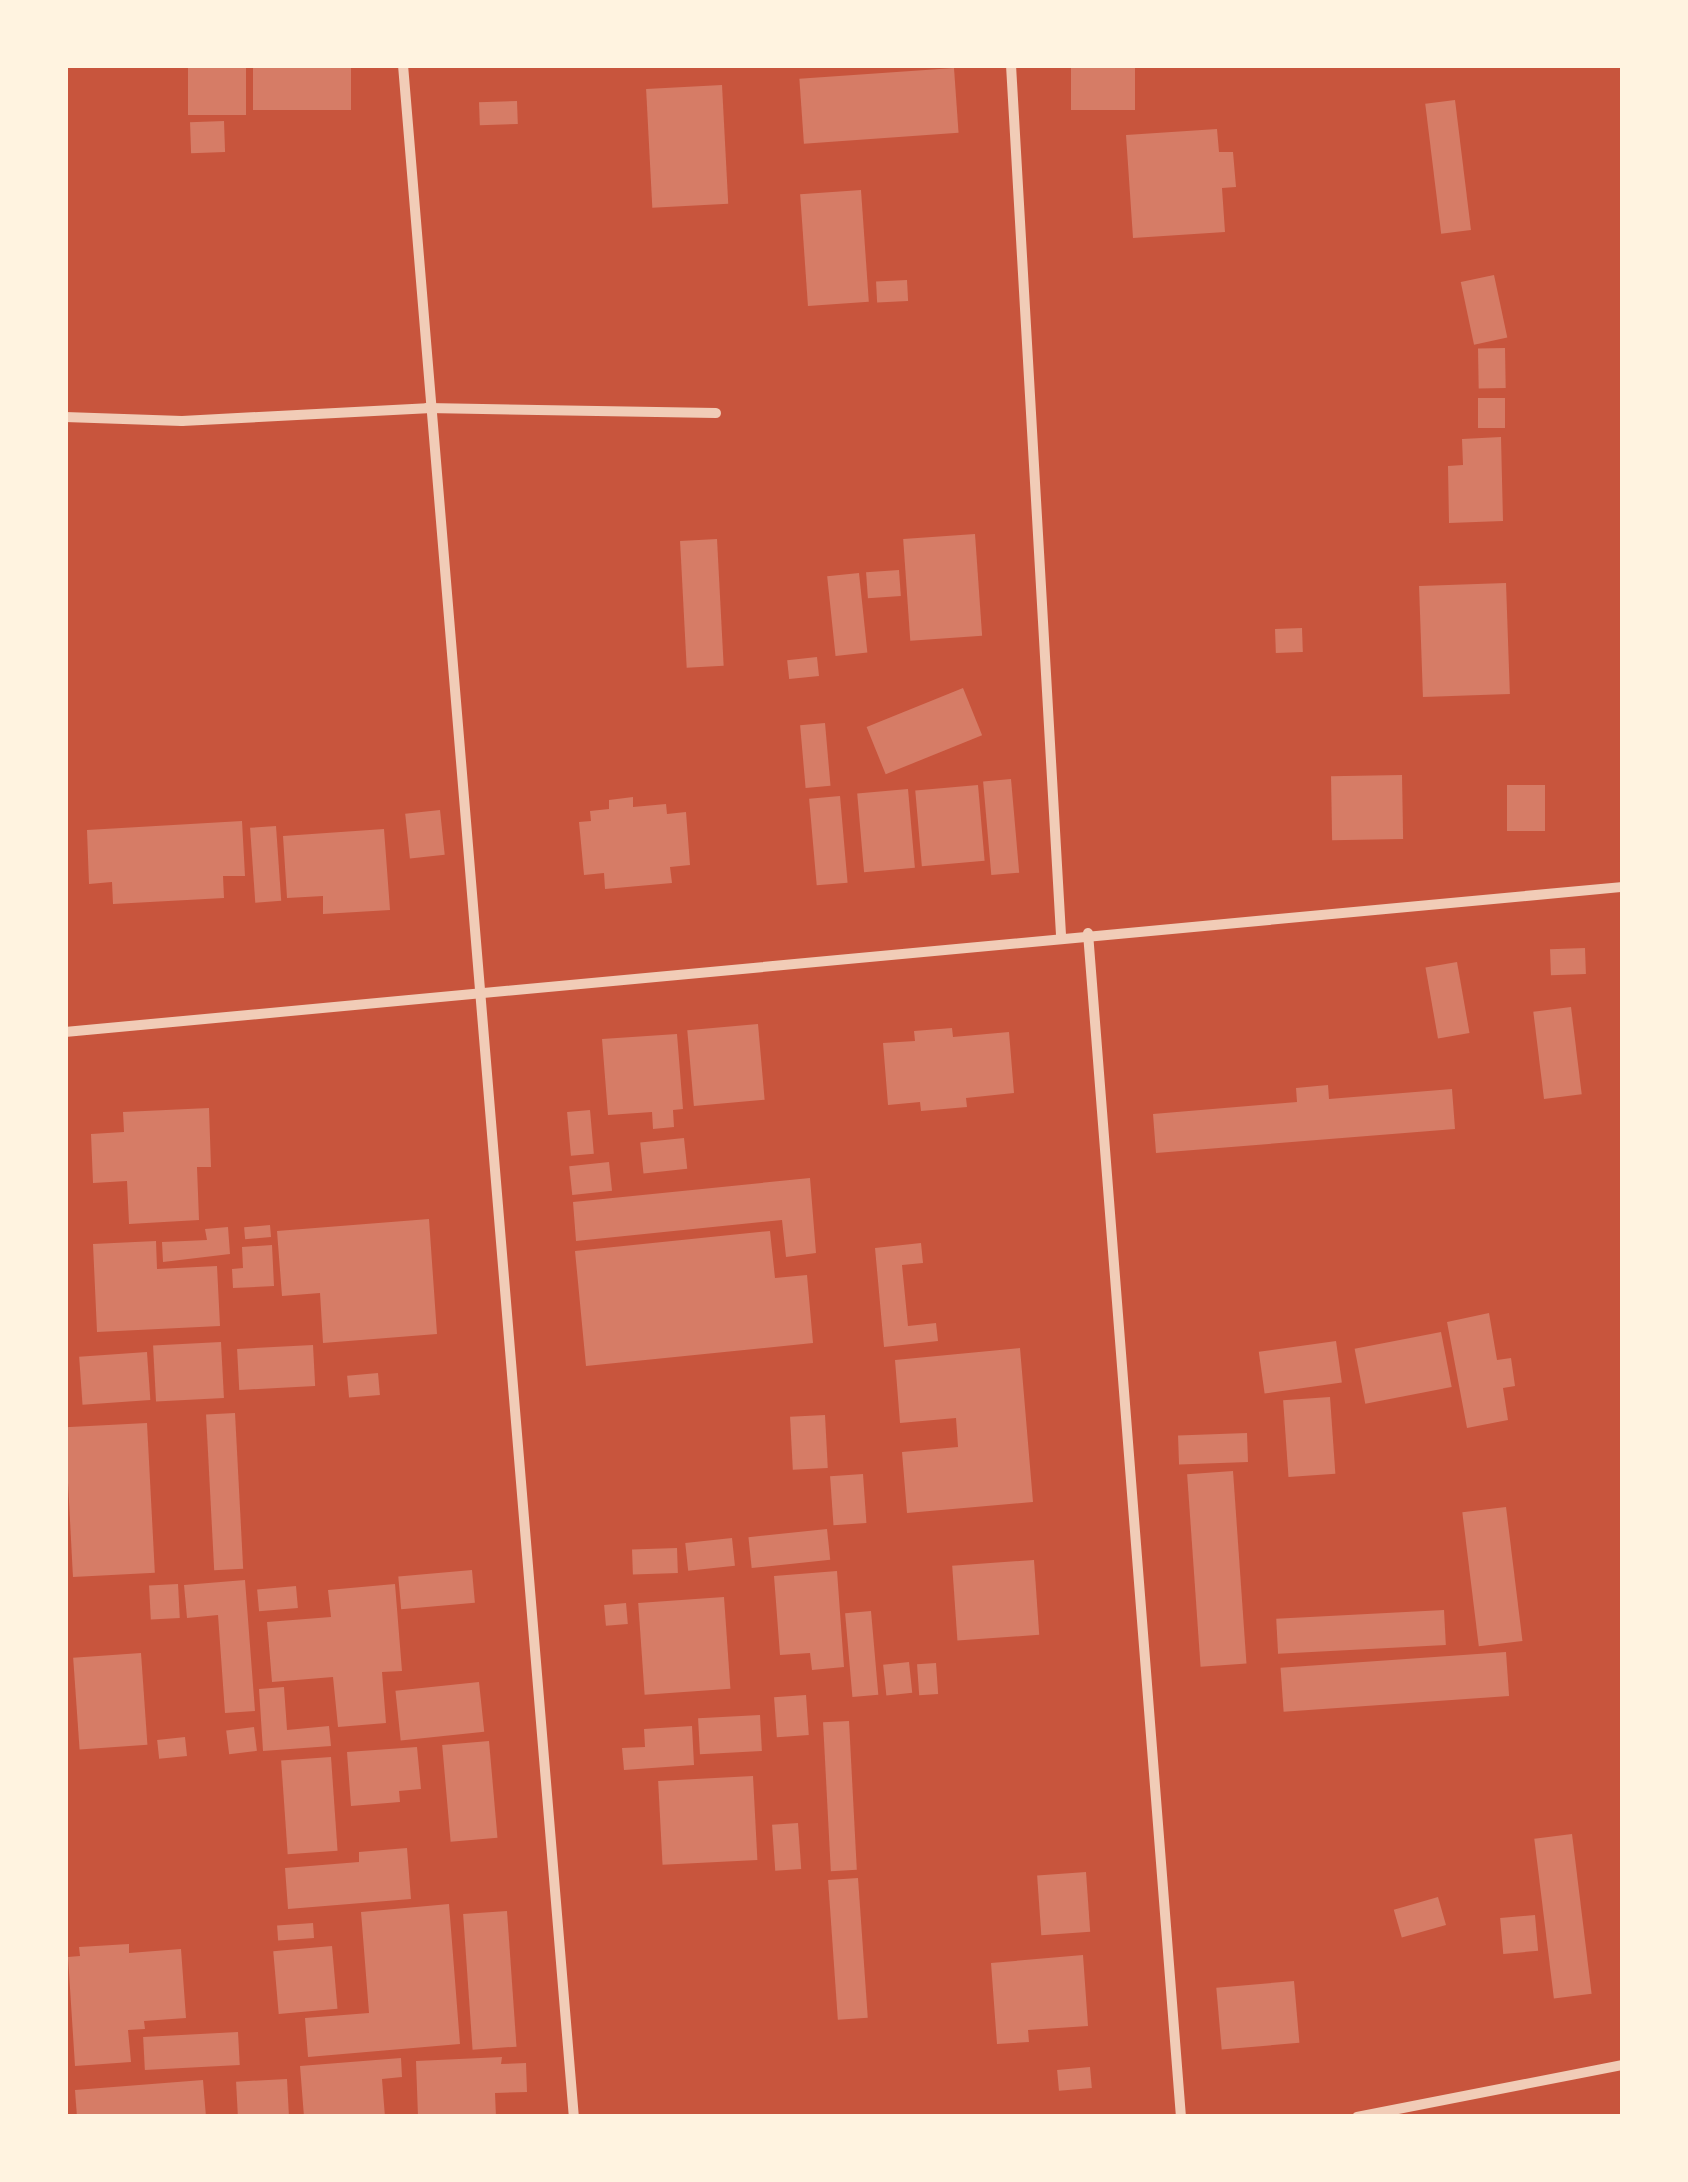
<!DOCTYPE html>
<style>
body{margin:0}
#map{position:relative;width:1688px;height:2182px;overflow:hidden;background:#c8553d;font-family:"Exo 2",sans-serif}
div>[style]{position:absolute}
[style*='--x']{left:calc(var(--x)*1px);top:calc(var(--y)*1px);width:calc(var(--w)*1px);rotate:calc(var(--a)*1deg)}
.building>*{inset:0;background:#d67c66;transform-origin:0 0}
.minor>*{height:10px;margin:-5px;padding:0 5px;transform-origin:5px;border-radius:5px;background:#f1ccb7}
span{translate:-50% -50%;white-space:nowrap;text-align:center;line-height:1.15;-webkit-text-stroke:8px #fff3e0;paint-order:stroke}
.frame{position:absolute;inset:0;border:68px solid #fff3e0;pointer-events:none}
</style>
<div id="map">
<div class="building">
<i style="left:188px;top:65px;width:58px;height:50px"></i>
<i style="left:253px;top:65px;width:98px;height:45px"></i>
<i style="left:1071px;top:65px;width:64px;height:45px"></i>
<i style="left:954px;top:68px;width:65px;height:155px;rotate:86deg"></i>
<i style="left:722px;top:85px;width:119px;height:76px;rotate:87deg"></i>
<i style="left:1455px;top:100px;width:131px;height:30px;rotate:83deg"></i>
<i style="left:517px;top:101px;width:23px;height:38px;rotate:88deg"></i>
<i style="left:224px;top:121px;width:31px;height:34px;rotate:88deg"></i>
<i style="clip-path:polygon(1217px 129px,1219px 152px,1233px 152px,1236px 187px,1222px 188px,1225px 232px,1133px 238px,1126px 135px)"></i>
<i style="left:861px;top:190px;width:112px;height:61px;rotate:86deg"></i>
<i style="left:1494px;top:275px;width:64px;height:34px;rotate:78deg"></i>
<i style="left:907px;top:280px;width:21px;height:31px;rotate:87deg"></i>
<i style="left:1505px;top:348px;width:40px;height:27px;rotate:89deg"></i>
<i style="left:1478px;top:398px;width:27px;height:30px"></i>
<i style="clip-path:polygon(1501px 437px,1503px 521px,1449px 523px,1448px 466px,1463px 465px,1462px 439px)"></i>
<i style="left:975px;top:534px;width:102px;height:72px;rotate:86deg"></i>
<i style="left:717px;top:539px;width:127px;height:37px;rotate:87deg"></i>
<i style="left:899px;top:570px;width:26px;height:33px;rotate:86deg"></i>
<i style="left:859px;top:573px;width:80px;height:32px;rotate:84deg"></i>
<i style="left:1506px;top:583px;width:111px;height:87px;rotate:88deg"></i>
<i style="left:1302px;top:628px;width:24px;height:27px;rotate:88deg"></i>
<i style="left:817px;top:657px;width:19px;height:30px;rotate:84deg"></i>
<i style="left:963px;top:688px;width:51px;height:104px;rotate:68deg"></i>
<i style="left:825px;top:723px;width:63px;height:25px;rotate:85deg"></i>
<i style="left:1402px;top:775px;width:64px;height:71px;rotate:89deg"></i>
<i style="left:1011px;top:779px;width:94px;height:28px;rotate:85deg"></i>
<i style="left:978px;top:785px;width:76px;height:63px;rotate:85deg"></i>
<i style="left:1545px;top:785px;width:46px;height:38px;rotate:90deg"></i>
<i style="left:908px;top:789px;width:79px;height:51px;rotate:85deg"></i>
<i style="left:840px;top:796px;width:87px;height:31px;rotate:85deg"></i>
<i style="clip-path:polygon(633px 797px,633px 807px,666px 804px,667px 814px,686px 812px,690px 865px,670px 867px,672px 883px,605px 889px,604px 873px,584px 875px,579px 822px,591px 821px,590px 811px,609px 809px,609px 800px)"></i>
<i style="left:440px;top:810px;width:45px;height:35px;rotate:84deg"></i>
<i style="clip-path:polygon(242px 821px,245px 876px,223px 876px,224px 898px,113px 904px,112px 882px,89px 884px,87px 830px)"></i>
<i style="left:276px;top:826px;width:75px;height:26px;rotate:86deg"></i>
<i style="clip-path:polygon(384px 829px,390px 910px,323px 914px,323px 896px,287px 898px,283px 836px)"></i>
<i style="left:1585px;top:948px;width:26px;height:35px;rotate:88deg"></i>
<i style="left:1457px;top:962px;width:72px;height:32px;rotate:80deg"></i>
<i style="left:1571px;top:1007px;width:88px;height:38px;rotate:83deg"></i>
<i style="left:758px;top:1024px;width:76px;height:71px;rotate:85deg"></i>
<i style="clip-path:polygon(952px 1028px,953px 1037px,1009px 1032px,1014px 1093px,966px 1098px,967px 1107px,921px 1111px,920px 1102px,888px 1105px,883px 1043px,915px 1041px,914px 1031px)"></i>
<i style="clip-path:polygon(677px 1034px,683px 1109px,673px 1110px,674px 1127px,653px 1129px,652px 1112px,608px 1115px,602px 1039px)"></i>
<i style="clip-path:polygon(1328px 1085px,1329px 1099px,1452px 1089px,1455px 1129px,1156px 1153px,1153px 1114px,1297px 1102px,1296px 1088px)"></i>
<i style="clip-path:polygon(209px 1108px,211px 1167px,197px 1167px,199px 1220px,129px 1224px,127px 1181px,93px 1183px,91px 1134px,124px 1132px,123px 1112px)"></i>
<i style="left:590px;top:1110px;width:44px;height:23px;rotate:85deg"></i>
<i style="left:684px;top:1138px;width:31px;height:44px;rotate:84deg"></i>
<i style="left:609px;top:1162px;width:29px;height:40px;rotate:84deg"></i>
<i style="clip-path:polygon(810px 1178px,816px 1253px,786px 1257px,782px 1220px,576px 1241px,573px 1202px)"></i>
<i style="clip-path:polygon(429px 1219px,437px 1334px,323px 1343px,320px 1293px,282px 1296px,277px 1231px)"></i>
<i style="left:270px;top:1225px;width:12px;height:26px;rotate:85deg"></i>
<i style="clip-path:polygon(228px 1227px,230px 1254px,163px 1262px,162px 1242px,207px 1240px,205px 1229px)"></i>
<i style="clip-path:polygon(770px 1231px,775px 1278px,807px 1275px,813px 1343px,586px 1366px,575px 1251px)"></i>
<i style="clip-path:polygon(156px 1241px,157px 1269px,217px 1266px,220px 1326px,97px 1332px,93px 1244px)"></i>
<i style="clip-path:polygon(921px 1243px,923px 1263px,902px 1265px,908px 1326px,936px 1323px,938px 1341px,884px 1347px,875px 1248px)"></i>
<i style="clip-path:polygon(272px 1245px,274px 1286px,233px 1288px,232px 1269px,243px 1268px,242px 1247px)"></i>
<i style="clip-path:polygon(1489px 1313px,1497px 1360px,1511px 1358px,1515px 1386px,1503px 1388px,1508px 1420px,1467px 1428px,1447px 1322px)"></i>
<i style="left:1441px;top:1332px;width:56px;height:88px;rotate:79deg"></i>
<i style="left:1336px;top:1341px;width:42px;height:78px;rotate:82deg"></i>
<i style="left:221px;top:1342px;width:56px;height:68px;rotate:87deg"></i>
<i style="left:313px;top:1345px;width:41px;height:76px;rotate:87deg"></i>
<i style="clip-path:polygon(1020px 1348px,1033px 1502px,907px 1513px,902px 1452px,958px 1447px,956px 1418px,900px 1423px,895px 1360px)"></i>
<i style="left:147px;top:1352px;width:48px;height:68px;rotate:86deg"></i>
<i style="left:378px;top:1373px;width:22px;height:31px;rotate:85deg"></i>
<i style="left:1330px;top:1397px;width:77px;height:47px;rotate:86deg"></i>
<i style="left:235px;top:1413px;width:156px;height:29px;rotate:87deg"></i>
<i style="left:825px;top:1415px;width:53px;height:35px;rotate:87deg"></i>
<i style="left:147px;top:1423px;width:150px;height:82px;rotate:87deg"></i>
<i style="left:1247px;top:1433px;width:29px;height:69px;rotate:88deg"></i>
<i style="left:1233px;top:1471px;width:193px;height:46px;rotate:86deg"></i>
<i style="left:863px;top:1474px;width:49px;height:33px;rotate:86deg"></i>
<i style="left:1506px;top:1507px;width:135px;height:44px;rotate:83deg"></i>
<i style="left:827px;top:1529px;width:31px;height:79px;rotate:84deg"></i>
<i style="left:732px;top:1538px;width:28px;height:47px;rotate:84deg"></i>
<i style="left:677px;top:1548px;width:25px;height:45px;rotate:88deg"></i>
<i style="left:1034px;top:1560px;width:75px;height:82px;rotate:86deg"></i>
<i style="left:472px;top:1570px;width:33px;height:74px;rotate:85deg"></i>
<i style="clip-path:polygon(837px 1571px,844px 1667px,812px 1670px,810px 1653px,780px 1655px,774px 1576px)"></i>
<i style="clip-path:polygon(245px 1580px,255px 1711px,225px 1713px,218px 1615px,187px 1618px,184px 1585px)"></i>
<i style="left:178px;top:1584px;width:34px;height:29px;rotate:87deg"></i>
<i style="clip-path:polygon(395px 1584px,402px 1671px,382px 1672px,386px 1723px,338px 1727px,333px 1677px,272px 1682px,267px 1622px,331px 1617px,328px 1590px)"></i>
<i style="left:296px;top:1586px;width:22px;height:39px;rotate:85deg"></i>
<i style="left:724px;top:1597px;width:92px;height:86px;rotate:86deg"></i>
<i style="left:626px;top:1603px;width:21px;height:22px;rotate:85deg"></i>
<i style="left:1444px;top:1610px;width:35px;height:168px;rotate:87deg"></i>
<i style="left:871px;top:1611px;width:84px;height:26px;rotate:85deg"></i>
<i style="left:1506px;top:1652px;width:44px;height:226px;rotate:86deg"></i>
<i style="left:141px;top:1653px;width:92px;height:68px;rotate:86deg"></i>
<i style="left:909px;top:1662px;width:31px;height:26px;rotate:84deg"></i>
<i style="left:936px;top:1663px;width:31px;height:19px;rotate:86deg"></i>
<i style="left:479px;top:1682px;width:50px;height:84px;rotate:84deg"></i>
<i style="clip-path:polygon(284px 1687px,287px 1730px,329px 1726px,331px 1746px,263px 1751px,259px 1689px)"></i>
<i style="left:806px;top:1695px;width:40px;height:32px;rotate:86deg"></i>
<i style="left:760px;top:1715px;width:36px;height:62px;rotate:87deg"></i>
<i style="left:849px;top:1721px;width:149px;height:26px;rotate:87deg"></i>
<i style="clip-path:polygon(692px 1726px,694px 1765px,624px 1770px,622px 1748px,645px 1747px,644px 1729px)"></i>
<i style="left:254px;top:1727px;width:24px;height:28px;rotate:83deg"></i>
<i style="left:185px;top:1737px;width:19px;height:28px;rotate:84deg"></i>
<i style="left:489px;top:1741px;width:97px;height:47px;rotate:85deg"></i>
<i style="clip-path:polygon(417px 1747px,421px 1789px,399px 1791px,400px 1802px,351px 1806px,347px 1752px)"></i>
<i style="left:331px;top:1757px;width:94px;height:50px;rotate:86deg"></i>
<i style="left:753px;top:1776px;width:84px;height:95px;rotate:87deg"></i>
<i style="left:798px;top:1823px;width:46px;height:26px;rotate:86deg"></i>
<i style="left:1572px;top:1834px;width:161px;height:38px;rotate:83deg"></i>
<i style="clip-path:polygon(407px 1848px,411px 1899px,288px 1909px,285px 1868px,359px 1862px,359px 1852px)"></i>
<i style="left:1086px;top:1872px;width:60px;height:49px;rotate:86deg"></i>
<i style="left:858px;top:1878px;width:140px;height:30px;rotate:86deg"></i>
<i style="left:1438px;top:1897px;width:29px;height:46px;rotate:74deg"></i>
<i style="clip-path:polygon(449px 1904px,460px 2044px,308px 2057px,305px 2018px,369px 2013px,361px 1912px)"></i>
<i style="left:507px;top:1911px;width:136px;height:44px;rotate:86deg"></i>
<i style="left:1535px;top:1915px;width:36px;height:35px;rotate:85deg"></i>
<i style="left:313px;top:1923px;width:15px;height:36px;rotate:86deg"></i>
<i style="clip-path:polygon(129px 1944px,129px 1953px,181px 1949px,186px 2018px,144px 2021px,145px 2029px,128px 2030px,131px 2062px,75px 2066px,68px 1957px,80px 1956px,79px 1947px)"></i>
<i style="left:332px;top:1946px;width:63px;height:59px;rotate:85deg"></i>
<i style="clip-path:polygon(1083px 1955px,1088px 2026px,1028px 2030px,1029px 2042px,997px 2044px,991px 1963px)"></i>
<i style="left:1294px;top:1981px;width:62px;height:78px;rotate:85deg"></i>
<i style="left:238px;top:2032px;width:33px;height:95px;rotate:87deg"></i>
<i style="clip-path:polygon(502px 2057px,501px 2064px,526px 2063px,527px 2092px,495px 2093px,496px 2117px,418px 2117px,416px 2061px)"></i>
<i style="clip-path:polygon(401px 2058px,402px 2077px,382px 2079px,385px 2117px,304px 2117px,300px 2066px)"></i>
<i style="left:1090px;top:2067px;width:21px;height:33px;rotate:85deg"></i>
<i style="left:287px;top:2079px;width:38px;height:51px;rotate:87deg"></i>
<i style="clip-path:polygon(203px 2080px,206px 2117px,77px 2117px,75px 2090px)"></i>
</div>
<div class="minor">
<i style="--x:403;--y:65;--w:2059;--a:85.24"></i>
<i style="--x:1011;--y:65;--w:872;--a:86.71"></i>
<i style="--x:65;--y:417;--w:117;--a:2"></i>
<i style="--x:182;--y:421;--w:245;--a:-3"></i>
<i style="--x:427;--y:408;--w:289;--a:1"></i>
<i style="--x:1088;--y:933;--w:1188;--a:85.51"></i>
<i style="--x:65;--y:1032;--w:1565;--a:-5.32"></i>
<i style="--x:1357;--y:2117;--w:271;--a:-11.1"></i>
</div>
<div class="frame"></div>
</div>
